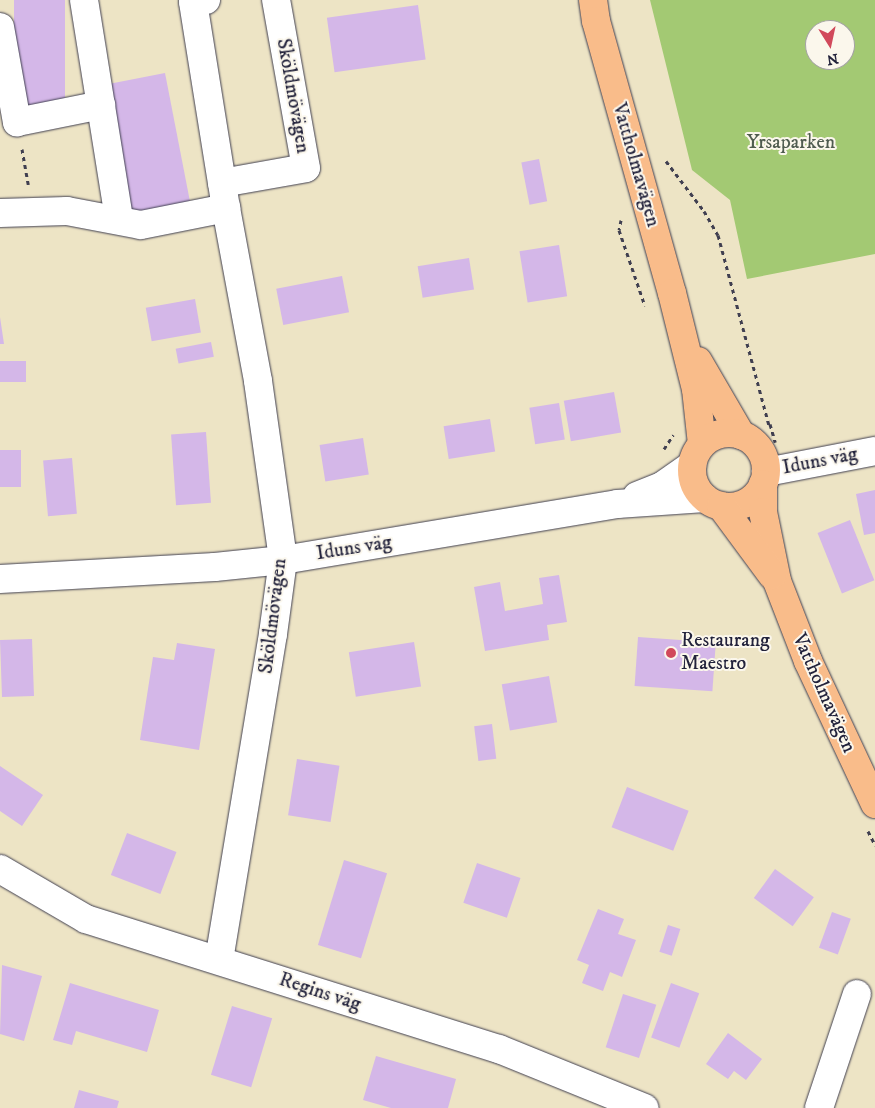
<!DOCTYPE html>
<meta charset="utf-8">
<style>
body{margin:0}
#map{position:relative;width:875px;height:1108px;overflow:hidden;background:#ede4c5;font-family:"IM FELL DW Pica",serif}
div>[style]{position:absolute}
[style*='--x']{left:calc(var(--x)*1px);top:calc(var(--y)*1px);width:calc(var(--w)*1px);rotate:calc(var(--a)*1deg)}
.green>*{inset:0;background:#a3c973}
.building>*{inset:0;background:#d4b7e8;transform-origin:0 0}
.path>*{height:3px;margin-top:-1.5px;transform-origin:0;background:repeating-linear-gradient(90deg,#403f50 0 4px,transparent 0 8px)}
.roads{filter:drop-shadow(0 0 1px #403f50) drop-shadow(0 0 1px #403f50)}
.minor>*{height:28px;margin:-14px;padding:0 14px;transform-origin:14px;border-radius:14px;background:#fff}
.major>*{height:28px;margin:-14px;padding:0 14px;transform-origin:14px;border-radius:14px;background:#f9bc8a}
.major>.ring{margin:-14px;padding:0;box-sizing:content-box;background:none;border:28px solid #f9bc8a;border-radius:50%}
.dots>*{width:14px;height:14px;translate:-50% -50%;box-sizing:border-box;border:2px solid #fbf7ec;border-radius:50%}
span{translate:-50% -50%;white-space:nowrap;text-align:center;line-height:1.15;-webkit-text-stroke:4px #fbf7ec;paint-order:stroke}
.street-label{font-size:20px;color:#22223b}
.park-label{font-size:20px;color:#4f5c4f}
.poi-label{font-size:20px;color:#22223b}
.left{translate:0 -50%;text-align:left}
.north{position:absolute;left:805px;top:20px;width:50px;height:50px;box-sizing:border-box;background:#fbf7ec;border:1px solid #a4a2a5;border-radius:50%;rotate:170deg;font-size:14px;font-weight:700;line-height:20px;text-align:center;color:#22223b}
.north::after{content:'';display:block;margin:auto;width:18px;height:22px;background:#d1495b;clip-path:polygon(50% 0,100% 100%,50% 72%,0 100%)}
</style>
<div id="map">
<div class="green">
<i style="clip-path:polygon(evenodd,650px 0,875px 0,875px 254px,747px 279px,730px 200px,692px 170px,650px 0,815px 30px,845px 30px,845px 60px,815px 60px,815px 30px)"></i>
</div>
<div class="building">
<i style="left:14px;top:0;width:51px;height:111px"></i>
<i style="left:418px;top:5px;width:55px;height:92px;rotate:82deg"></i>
<i style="left:165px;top:73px;width:136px;height:64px;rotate:79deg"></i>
<i style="left:539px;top:159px;width:43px;height:18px;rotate:79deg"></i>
<i style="left:559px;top:245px;width:52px;height:40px;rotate:81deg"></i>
<i style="left:469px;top:258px;width:32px;height:52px;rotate:81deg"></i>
<i style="left:342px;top:276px;width:37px;height:67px;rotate:79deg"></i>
<i style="left:195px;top:299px;width:34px;height:50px;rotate:80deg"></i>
<i style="clip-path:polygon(0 317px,4px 344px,0 344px)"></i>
<i style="left:211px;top:342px;width:15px;height:36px;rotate:79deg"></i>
<i style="left:26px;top:361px;width:21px;height:26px;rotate:90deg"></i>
<i style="left:614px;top:392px;width:41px;height:51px;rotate:80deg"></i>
<i style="left:559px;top:403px;width:37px;height:30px;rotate:81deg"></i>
<i style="left:490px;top:419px;width:33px;height:47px;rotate:81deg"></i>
<i style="left:206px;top:432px;width:71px;height:35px;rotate:86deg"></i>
<i style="left:363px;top:438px;width:37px;height:44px;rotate:81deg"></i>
<i style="left:0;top:450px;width:21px;height:37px"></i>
<i style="left:72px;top:458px;width:56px;height:29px;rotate:85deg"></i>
<i style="clip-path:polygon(875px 490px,875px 533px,864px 535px,856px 494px)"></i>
<i style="left:850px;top:520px;width:65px;height:35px;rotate:68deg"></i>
<i style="clip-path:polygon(559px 575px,567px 622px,547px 625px,549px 640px,485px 651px,474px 587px,500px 582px,505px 611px,543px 604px,539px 578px)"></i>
<i style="left:638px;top:637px;width:78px;height:49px;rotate:4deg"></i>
<i style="left:32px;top:639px;width:57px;height:32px;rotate:88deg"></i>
<i style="left:414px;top:642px;width:45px;height:66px;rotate:81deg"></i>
<i style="clip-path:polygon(177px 643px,215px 649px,199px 750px,140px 740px,153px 657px,174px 660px)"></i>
<i style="left:549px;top:676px;width:47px;height:48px;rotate:80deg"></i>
<i style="left:492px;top:724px;width:35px;height:18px;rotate:83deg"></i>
<i style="left:297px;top:759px;width:43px;height:57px;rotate:9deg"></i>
<i style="clip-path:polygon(0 766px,43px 795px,22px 826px,0 811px)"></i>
<i style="left:627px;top:787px;width:66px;height:43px;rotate:21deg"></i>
<i style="left:127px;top:833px;width:53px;height:45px;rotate:21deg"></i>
<i style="left:344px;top:860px;width:45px;height:89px;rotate:17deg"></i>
<i style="left:477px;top:863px;width:46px;height:42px;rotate:19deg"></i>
<i style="left:775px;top:869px;width:48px;height:36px;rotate:36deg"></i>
<i style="clip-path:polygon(598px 909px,624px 919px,618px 934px,636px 940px,622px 977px,610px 972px,603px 991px,582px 983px,589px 965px,577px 960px)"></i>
<i style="left:832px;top:912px;width:20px;height:38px;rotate:20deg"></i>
<i style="left:668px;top:925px;width:13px;height:28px;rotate:18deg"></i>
<i style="clip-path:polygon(2px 965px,42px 976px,24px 1041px,0 1034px)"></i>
<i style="clip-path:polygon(70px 983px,159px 1010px,147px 1052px,76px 1031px,72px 1045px,53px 1040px)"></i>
<i style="left:671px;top:983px;width:30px;height:58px;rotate:20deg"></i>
<i style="left:623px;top:994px;width:35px;height:56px;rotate:18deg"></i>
<i style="left:232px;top:1006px;width:42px;height:72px;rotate:17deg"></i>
<i style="clip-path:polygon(728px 1033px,762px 1059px,746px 1080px,734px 1071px,728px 1079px,706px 1064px)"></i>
<i style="clip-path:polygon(376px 1056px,456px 1079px,448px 1108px,391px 1108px,363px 1100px)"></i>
<i style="clip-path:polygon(79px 1090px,119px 1101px,117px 1108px,74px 1108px)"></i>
</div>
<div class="path">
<i style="--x:22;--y:149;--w:36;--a:80"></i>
<i style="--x:666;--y:161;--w:63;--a:52.8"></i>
<i style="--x:704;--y:211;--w:28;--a:60"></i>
<i style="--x:718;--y:235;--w:198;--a:75"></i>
<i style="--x:621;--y:220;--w:10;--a:101"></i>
<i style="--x:619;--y:230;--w:80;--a:71.1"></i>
<i style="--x:770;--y:424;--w:19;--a:74"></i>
<i style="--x:664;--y:449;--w:17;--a:-57"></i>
<i style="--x:868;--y:831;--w:16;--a:63"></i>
</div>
<div class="roads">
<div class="minor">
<i style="--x:84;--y:0;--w:222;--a:80.9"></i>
<i style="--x:206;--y:0;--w:13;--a:171"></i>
<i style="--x:193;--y:2;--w:209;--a:80.9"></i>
<i style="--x:226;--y:208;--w:176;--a:79.5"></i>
<i style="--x:258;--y:381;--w:181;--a:82"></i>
<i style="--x:283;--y:560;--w:75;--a:97.7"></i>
<i style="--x:273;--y:634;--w:330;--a:99.4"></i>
<i style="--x:0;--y:27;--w:97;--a:79.9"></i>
<i style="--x:17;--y:122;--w:86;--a:-11.4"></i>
<i style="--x:222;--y:183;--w:85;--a:-10.1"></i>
<i style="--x:306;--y:168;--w:171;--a:-100.1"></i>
<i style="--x:0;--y:213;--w:67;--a:-1.7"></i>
<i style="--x:67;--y:211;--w:75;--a:10.7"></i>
<i style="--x:141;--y:225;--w:87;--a:-11.3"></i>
<i style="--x:766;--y:472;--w:111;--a:-10.9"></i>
<i style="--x:637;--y:496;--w:27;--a:-22"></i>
<i style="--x:662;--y:486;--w:37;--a:-35"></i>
<i style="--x:0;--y:579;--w:215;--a:-3.2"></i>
<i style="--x:215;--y:567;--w:68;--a:-5.9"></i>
<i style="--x:283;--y:560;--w:339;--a:-9.5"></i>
<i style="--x:617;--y:504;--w:88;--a:-3.9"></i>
<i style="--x:0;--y:869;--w:99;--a:30.2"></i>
<i style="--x:86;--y:919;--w:433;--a:17.5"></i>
<i style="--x:499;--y:1049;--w:157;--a:22.1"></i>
<i style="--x:819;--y:1108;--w:120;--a:-71.6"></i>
</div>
<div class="major">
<i style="--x:593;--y:0;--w:21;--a:82"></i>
<i style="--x:596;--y:21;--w:282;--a:74.4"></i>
<i style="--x:672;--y:293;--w:99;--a:76"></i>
<i style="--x:696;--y:389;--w:55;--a:83.8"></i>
<i style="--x:698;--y:361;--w:86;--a:59.8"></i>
<i class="ring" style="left:692px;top:433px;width:46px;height:46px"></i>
<i style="--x:763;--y:484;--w:28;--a:90"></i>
<i style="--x:763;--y:512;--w:70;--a:78.5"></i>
<i style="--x:777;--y:581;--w:86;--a:68.8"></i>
<i style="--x:808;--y:661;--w:158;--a:64.9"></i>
<i style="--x:721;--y:506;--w:86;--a:53.5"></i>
</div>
</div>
<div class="dots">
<i style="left:671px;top:653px;background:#d1495b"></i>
</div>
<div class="street-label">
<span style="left:293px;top:96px;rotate:80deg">Sköldmövägen</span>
<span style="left:636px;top:165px;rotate:74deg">Vattholmavägen</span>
<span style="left:820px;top:461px;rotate:-11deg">Iduns väg</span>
<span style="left:354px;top:548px;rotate:-9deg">Iduns väg</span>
<span style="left:273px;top:616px;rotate:-83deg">Sköldmövägen</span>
<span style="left:824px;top:693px;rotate:66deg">Vattholmavägen</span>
<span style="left:320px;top:992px;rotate:18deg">Regins väg</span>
</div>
<div class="park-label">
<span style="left:791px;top:142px">Yrsaparken</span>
</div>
<div class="poi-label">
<span class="left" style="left:681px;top:652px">Restaurang<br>Maestro</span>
</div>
<div class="north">N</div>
</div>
